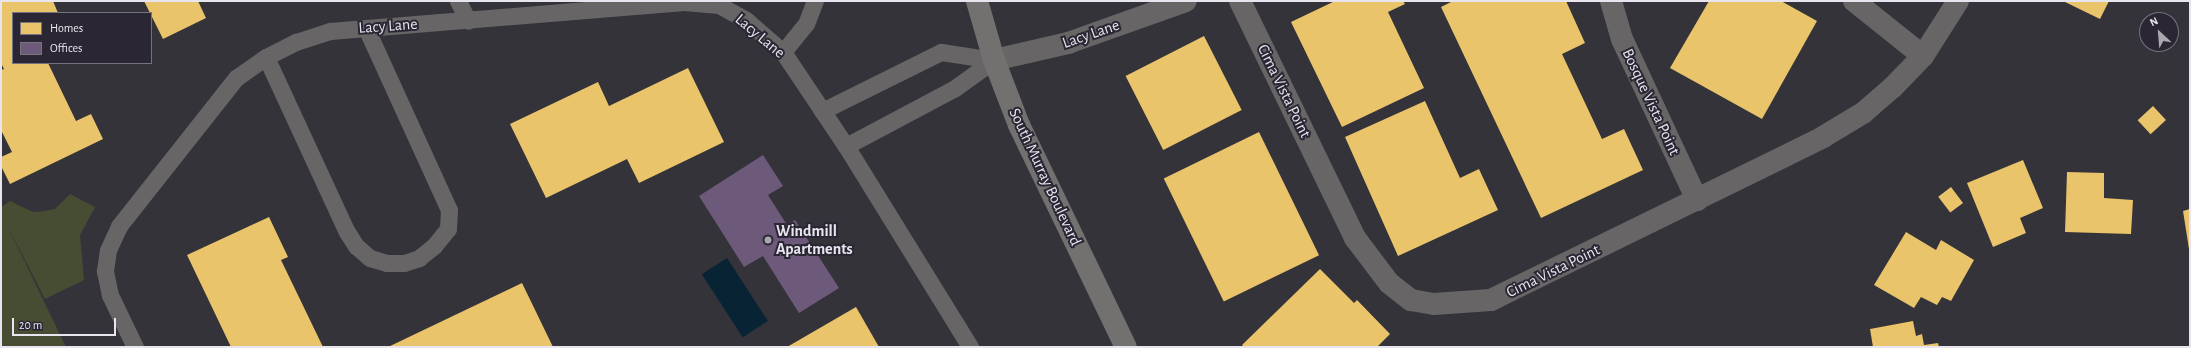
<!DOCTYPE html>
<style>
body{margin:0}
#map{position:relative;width:2191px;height:348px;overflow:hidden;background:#35333a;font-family:"Alegreya Sans",sans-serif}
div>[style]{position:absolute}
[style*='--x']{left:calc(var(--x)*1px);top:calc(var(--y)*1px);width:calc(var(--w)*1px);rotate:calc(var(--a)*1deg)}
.green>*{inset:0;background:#474d33}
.water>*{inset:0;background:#082334;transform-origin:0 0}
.homes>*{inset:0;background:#e9c46a;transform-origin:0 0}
.offices>*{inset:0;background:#6d597a}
.lane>*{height:17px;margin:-8.5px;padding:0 8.5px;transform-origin:8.5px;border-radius:8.5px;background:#676565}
.street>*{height:22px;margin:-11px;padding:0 11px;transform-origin:11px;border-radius:11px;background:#676565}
.secondary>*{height:22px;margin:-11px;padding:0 11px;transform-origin:11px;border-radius:11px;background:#737170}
.dots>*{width:11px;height:11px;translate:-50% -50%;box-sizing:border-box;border:2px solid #2a2633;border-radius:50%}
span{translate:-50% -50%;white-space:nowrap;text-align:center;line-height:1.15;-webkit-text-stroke:4px #2a2633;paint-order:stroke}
.street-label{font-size:16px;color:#e8e5ef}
.poi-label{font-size:16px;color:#e8e5ef;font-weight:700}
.left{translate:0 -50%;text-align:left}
.frame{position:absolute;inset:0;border:2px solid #e8e5ef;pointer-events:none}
.legend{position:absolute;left:12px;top:12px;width:140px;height:52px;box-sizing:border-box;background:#2a2633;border:1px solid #76727e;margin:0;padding:5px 7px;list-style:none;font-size:12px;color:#e8e5ef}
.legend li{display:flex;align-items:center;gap:8px;height:20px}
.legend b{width:20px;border:1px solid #76727e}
.north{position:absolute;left:2139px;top:12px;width:40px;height:40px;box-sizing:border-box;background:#2a2633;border:1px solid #76727e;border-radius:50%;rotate:334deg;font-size:11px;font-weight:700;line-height:16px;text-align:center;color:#e8e5ef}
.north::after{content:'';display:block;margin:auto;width:14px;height:18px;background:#a9a7b0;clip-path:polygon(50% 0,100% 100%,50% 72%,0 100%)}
.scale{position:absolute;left:12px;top:318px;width:104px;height:18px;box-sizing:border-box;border:2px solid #e8e5ef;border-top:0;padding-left:5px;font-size:12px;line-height:14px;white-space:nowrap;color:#e8e5ef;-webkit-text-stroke:3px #2a2633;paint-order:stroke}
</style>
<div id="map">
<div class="green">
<i style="clip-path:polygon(70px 194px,95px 207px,80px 235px,84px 280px,45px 299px,7px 225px,66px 347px,1px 347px,1px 207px,10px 201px,33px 212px,45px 211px,55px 209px)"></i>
</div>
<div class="water">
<i style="left:727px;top:258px;width:75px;height:30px;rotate:57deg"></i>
</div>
<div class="homes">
<i style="clip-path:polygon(1px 1px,53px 1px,58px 13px,13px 13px,13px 63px,48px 63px,76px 121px,91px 114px,103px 139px,10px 184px,1px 166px,1px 157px,12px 152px,1px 130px,1px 70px,4px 69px,1px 63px)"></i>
<i style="clip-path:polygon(144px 1px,198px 1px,206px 18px,163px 39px)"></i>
<i style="clip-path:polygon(1335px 1px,1403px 1px,1405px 4px,1388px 12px,1424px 88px,1342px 127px,1291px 22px)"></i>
<i style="clip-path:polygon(1453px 1px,1566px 1px,1585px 43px,1562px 54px,1602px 139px,1624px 129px,1643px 170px,1541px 218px,1441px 7px)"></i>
<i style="clip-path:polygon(1709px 1px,1781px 1px,1817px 21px,1762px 119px,1670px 68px)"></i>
<i style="clip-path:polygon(2063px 1px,2109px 1px,2100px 19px)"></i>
<i style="left:1204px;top:36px;width:83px;height:88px;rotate:63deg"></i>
<i style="clip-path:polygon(688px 68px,724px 142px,639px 183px,627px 159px,546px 198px,510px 124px,598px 82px,609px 106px)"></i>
<i style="clip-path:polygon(1425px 101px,1460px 178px,1479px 169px,1498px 210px,1398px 256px,1345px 137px)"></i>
<i style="left:2153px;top:106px;width:19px;height:21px;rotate:47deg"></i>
<i style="left:1259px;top:132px;width:137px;height:106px;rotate:64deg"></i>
<i style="clip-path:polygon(2023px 160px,2043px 208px,2020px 218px,2026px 233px,1993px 247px,1967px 183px)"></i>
<i style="clip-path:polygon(2067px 172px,2104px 173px,2104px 198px,2133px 200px,2131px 234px,2065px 232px)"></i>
<i style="left:1951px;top:187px;width:20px;height:16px;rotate:53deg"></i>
<i style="clip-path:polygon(2190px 209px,2190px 248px,2189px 249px,2183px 211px)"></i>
<i style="clip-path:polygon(269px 217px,288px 257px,281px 260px,323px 347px,231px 347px,187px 255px)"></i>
<i style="clip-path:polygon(1906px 232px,1936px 250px,1941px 240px,1974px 260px,1951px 301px,1942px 297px,1937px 305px,1921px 297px,1914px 308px,1874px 285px)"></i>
<i style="clip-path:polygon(1320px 269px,1354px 303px,1357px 300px,1390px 334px,1377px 347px,1244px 347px,1242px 345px)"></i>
<i style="clip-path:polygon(522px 283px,553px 347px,388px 347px)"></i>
<i style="clip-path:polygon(856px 307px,879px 347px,787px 347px)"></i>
<i style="clip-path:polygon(1913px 321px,1916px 336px,1922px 334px,1924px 345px,1938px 343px,1939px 347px,1873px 347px,1870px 329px)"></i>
</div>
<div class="offices">
<i style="clip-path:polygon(763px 155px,783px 186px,768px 195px,787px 225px,795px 220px,839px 288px,799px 313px,763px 256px,744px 267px,699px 196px)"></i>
</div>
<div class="lane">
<i style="--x:458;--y:1;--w:22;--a:63"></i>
<i style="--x:783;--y:52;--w:36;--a:-51"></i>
<i style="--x:806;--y:24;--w:25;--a:-69"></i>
<i style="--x:266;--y:57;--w:193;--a:65.2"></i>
<i style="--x:347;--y:232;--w:17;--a:57"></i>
<i style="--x:356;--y:246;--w:18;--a:41"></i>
<i style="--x:370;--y:258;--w:17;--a:17"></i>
<i style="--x:386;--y:263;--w:18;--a:0"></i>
<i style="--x:404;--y:263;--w:16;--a:-18"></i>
<i style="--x:419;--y:258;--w:19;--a:-39"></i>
<i style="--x:434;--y:246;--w:22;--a:-51"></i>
<i style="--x:448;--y:229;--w:19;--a:-87"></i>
<i style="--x:449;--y:210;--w:200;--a:-114.5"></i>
<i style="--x:822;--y:111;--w:133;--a:-26.4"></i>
<i style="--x:941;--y:52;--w:54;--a:8.6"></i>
<i style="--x:846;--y:146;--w:123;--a:-28"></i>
<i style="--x:955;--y:88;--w:48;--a:-35.7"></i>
<i style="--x:135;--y:347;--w:58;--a:-115.7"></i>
<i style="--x:110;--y:295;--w:25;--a:-102"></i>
<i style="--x:105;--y:271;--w:21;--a:-82"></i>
<i style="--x:108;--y:250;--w:26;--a:-65"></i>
<i style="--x:119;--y:226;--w:189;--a:-51.7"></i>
<i style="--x:236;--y:78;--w:37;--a:-35"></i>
<i style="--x:266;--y:57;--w:34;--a:-27"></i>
<i style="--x:296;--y:42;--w:36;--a:-18"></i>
<i style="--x:330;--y:31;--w:355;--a:-4.7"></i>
<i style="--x:684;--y:2;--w:35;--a:5"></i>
<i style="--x:719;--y:5;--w:31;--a:29"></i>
<i style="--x:746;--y:20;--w:49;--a:40.9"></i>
<i style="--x:783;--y:52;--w:113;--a:56.2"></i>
<i style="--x:846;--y:146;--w:236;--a:58.3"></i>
</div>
<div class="street">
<i style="--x:1240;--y:1;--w:263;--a:64.1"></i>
<i style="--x:1355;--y:238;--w:56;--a:52.9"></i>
<i style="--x:1389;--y:283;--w:28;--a:38"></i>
<i style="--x:1411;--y:300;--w:23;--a:10"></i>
<i style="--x:1434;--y:304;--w:57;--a:-4"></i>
<i style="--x:1491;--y:300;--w:370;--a:-26.1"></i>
<i style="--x:1823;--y:137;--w:47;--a:-31"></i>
<i style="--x:1863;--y:113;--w:40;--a:-41"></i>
<i style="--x:1893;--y:87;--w:43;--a:-45.9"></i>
<i style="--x:1923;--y:56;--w:65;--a:-57.5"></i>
<i style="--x:1611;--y:1;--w:40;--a:74"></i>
<i style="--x:1622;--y:39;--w:178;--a:65"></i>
<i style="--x:1854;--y:1;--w:88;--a:38.6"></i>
<i style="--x:994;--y:60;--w:76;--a:-12.9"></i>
<i style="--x:1068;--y:43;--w:125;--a:-19.6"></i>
</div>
<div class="secondary">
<i style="--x:977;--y:1;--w:61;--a:73.9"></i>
<i style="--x:994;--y:60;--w:70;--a:69"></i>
<i style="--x:1019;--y:125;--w:246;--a:64.3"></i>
</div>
<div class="dots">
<i style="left:768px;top:240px;background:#a9a7b0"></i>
</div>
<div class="street-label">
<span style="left:388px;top:26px;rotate:-4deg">Lacy Lane</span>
<span style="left:1091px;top:34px;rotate:-19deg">Lacy Lane</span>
<span style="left:760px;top:36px;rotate:40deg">Lacy Lane</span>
<span style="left:1284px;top:91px;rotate:64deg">Cima Vista Point</span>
<span style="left:1651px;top:102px;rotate:65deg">Bosque Vista Point</span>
<span style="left:1045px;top:177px;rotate:65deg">South Murray Boulevard</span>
<span style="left:1553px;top:271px;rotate:-26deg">Cima Vista Point</span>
</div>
<div class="poi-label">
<span class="left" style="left:776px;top:240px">Windmill<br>Apartments</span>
</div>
<div class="frame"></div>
<ul class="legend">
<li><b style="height:11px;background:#e9c46a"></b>Homes</li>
<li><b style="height:11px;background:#6d597a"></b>Offices</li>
</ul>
<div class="north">N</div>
<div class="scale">20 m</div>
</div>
